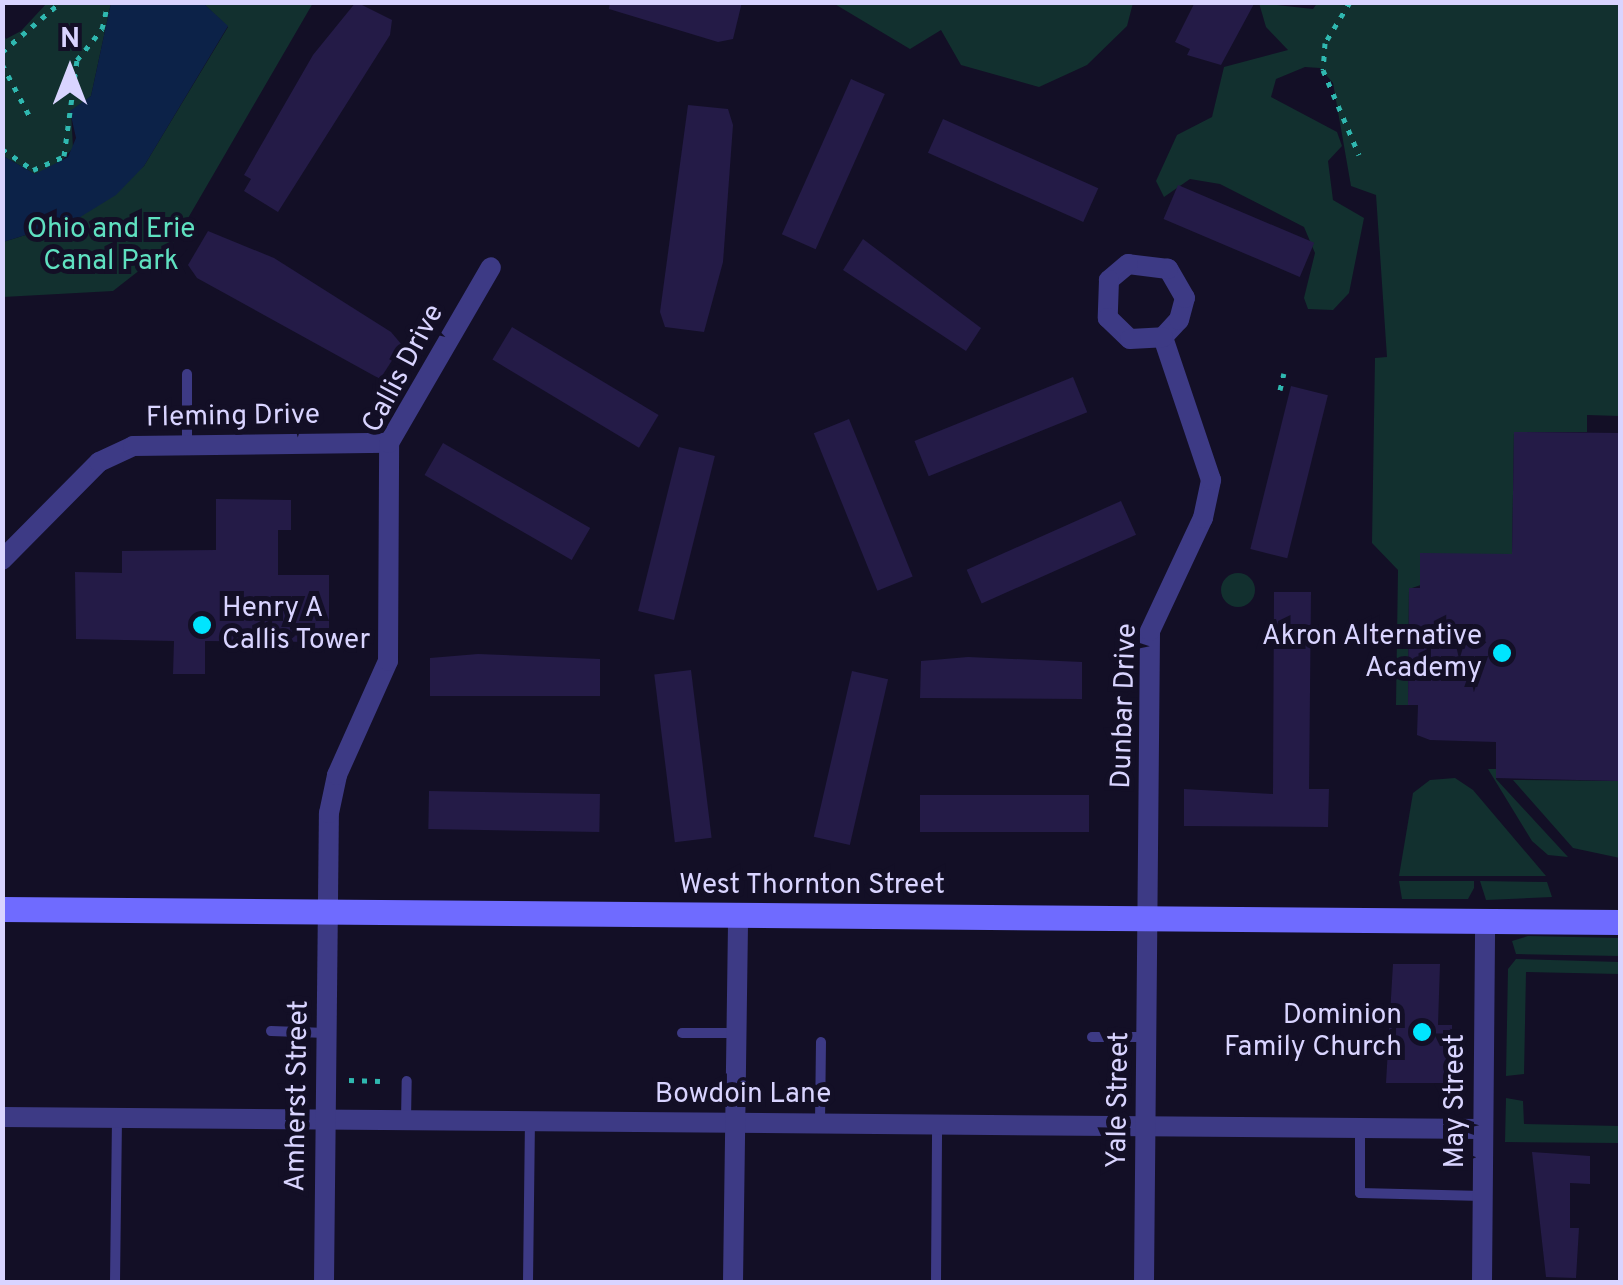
<!DOCTYPE html>
<style>
body{margin:0}
#map{position:relative;width:1623px;height:1285px;overflow:hidden;background:#130f26;font-family:Overpass,sans-serif}
div>[style]{position:absolute}
[style*='--x']{left:calc(var(--x)*1px);top:calc(var(--y)*1px);width:calc(var(--w)*1px);rotate:calc(var(--a)*1deg)}
.green>*{inset:0;background:#12302f}
.round{border-radius:50%}
.water>*{inset:0;background:#0c2248}
.building>*{inset:0;background:#241b47;transform-origin:0 0}
.path>*{height:5px;margin-top:-2.5px;transform-origin:0;background:repeating-linear-gradient(90deg,#2fb8b0 0 5px,transparent 0 13px)}
.service>*{height:10px;margin:-5px;padding:0 5px;transform-origin:5px;border-radius:5px;background:#3d3a85}
.minor>*{height:20px;margin:-10px;padding:0 10px;transform-origin:10px;border-radius:10px;background:#3d3a85}
.secondary>*{height:25px;margin:-12.5px;padding:0 12.5px;transform-origin:12.5px;border-radius:12.5px;background:#6f6bff}
.dots>*{width:28px;height:28px;translate:-50% -50%;box-sizing:border-box;border:5px solid #130f26;border-radius:50%}
span{translate:-50% -50%;white-space:nowrap;text-align:center;line-height:1.15;-webkit-text-stroke:10px #130f26;paint-order:stroke}
.park-label{font-size:28px;color:#5fe0c0}
.street-label{font-size:28px;color:#d9d4ff}
.poi-label{font-size:28px;color:#d9d4ff}
.left{translate:0 -50%;text-align:left}
.right{translate:-100% -50%;text-align:right}
.frame{position:absolute;inset:0;border:5px solid #d9d4ff;pointer-events:none}
.north{position:absolute;left:20px;top:20px;width:100px;height:100px;-webkit-text-stroke:8px #130f26;paint-order:stroke;rotate:0deg;font-size:28px;font-weight:700;line-height:40px;text-align:center;color:#d9d4ff}
.north::after{content:'';display:block;margin:auto;width:35px;height:45px;background:#d9d4ff;clip-path:polygon(50% 0,100% 100%,50% 72%,0 100%)}
</style>
<div id="map">
<div class="green">
<i style="clip-path:polygon(1318px 2px,1620px 3px,1620px 416px,1587px 415px,1587px 432px,1514px 432px,1512px 554px,1409px 589px,1408px 705px,1396px 705px,1398px 570px,1372px 543px,1375px 358px,1387px 357px,1376px 195px,1351px 186px,1333px 83px,1320px 68px,1305px 67px,1276px 79px,1271px 97px,1337px 132px,1342px 146px,1328px 161px,1333px 200px,1364px 218px,1349px 293px,1333px 310px,1308px 309px,1304px 298px,1315px 253px,1304px 227px,1220px 184px,1190px 179px,1164px 197px,1156px 181px,1177px 135px,1212px 117px,1224px 67px,1288px 50px,1266px 27px,1259px 3px,1313px 9px)"></i>
<i style="clip-path:polygon(47px 3px,111px 3px,91px 96px,71px 111px,73px 148px,54px 169px,35px 174px,3px 156px,2px 32px,6px 39px,21px 31px)"></i>
<i style="clip-path:polygon(203px 3px,313px 3px,173px 244px,113px 291px,3px 297px,3px 242px,77px 219px,144px 166px,228px 27px)"></i>
<i style="clip-path:polygon(1133px 3px,1127px 26px,1087px 65px,1039px 87px,961px 65px,941px 30px,910px 49px,833px 3px)"></i>
<i class="round" style="left:1221px;top:573px;width:34px;height:34px"></i>
<i style="clip-path:polygon(1488px 769px,1496px 769px,1496px 779px,1568px 857px,1548px 855px,1532px 841px)"></i>
<i style="clip-path:polygon(1455px 778px,1473px 790px,1546px 876px,1399px 876px,1413px 793px,1430px 780px)"></i>
<i style="clip-path:polygon(1513px 780px,1620px 781px,1620px 858px,1573px 848px)"></i>
<i style="clip-path:polygon(1399px 881px,1474px 881px,1474px 888px,1468px 899px,1402px 899px)"></i>
<i style="clip-path:polygon(1480px 881px,1547px 882px,1552px 897px,1486px 900px)"></i>
<i style="clip-path:polygon(1528px 936px,1620px 938px,1620px 956px,1516px 954px,1512px 941px)"></i>
<i style="clip-path:polygon(1516px 959px,1620px 962px,1620px 974px,1526px 972px,1524px 1074px,1506px 1076px,1508px 969px)"></i>
<i style="clip-path:polygon(1506px 1098px,1523px 1101px,1524px 1124px,1620px 1126px,1620px 1143px,1505px 1142px)"></i>
</div>
<div class="water">
<i style="clip-path:polygon(111px 3px,203px 3px,228px 26px,144px 166px,116px 195px,77px 219px,3px 242px,3px 156px,35px 174px,68px 157px,76px 138px,70px 111px,91px 96px)"></i>
</div>
<div class="building">
<i style="clip-path:polygon(356px 2px,392px 20px,390px 35px,278px 212px,244px 191px,251px 179px,244px 175px,313px 55px)"></i>
<i style="clip-path:polygon(610px 2px,742px 2px,733px 39px,718px 42px,609px 9px)"></i>
<i style="clip-path:polygon(1195px 2px,1255px 2px,1221px 65px,1187px 55px,1190px 49px,1175px 42px)"></i>
<i style="left:851px;top:79px;width:37px;height:170px;rotate:24deg"></i>
<i style="clip-path:polygon(688px 105px,728px 109px,733px 125px,723px 262px,704px 332px,665px 327px,660px 312px)"></i>
<i style="left:943px;top:119px;width:170px;height:37px;rotate:24deg"></i>
<i style="left:1178px;top:185px;width:148px;height:37px;rotate:23deg"></i>
<i style="clip-path:polygon(208px 231px,274px 258px,391px 332px,402px 345px,380px 379px,197px 278px,188px 265px)"></i>
<i style="clip-path:polygon(863px 239px,981px 328px,966px 351px,843px 270px)"></i>
<i style="left:512px;top:327px;width:171px;height:38px;rotate:31deg"></i>
<i style="left:1073px;top:377px;width:38px;height:171px;rotate:68deg"></i>
<i style="left:1291px;top:386px;width:38px;height:168px;rotate:14deg"></i>
<i style="left:849px;top:419px;width:170px;height:38px;rotate:68deg"></i>
<i style="clip-path:polygon(1514px 432px,1620px 433px,1620px 781px,1496px 778px,1496px 742px,1430px 740px,1417px 735px,1418px 705px,1408px 705px,1409px 588px,1420px 588px,1420px 553px,1512px 554px)"></i>
<i style="left:443px;top:443px;width:170px;height:37px;rotate:30deg"></i>
<i style="left:679px;top:447px;width:37px;height:169px;rotate:14deg"></i>
<i style="clip-path:polygon(216px 499px,291px 500px,291px 530px,278px 530px,278px 575px,329px 575px,329px 642px,205px 641px,205px 674px,173px 674px,174px 641px,76px 639px,75px 572px,122px 573px,122px 551px,216px 550px)"></i>
<i style="left:1121px;top:501px;width:37px;height:169px;rotate:66deg"></i>
<i style="clip-path:polygon(1274px 592px,1311px 592px,1309px 789px,1329px 789px,1328px 827px,1184px 826px,1184px 789px,1273px 794px)"></i>
<i style="clip-path:polygon(478px 654px,600px 659px,600px 696px,430px 696px,430px 658px)"></i>
<i style="clip-path:polygon(968px 657px,1082px 662px,1082px 699px,920px 698px,921px 661px)"></i>
<i style="left:691px;top:670px;width:169px;height:37px;rotate:83deg"></i>
<i style="left:852px;top:671px;width:37px;height:170px;rotate:13deg"></i>
<i style="left:429px;top:791px;width:171px;height:38px;rotate:1deg"></i>
<i style="left:920px;top:795px;width:169px;height:37px"></i>
<i style="clip-path:polygon(1393px 964px,1440px 964px,1438px 1025px,1452px 1025px,1452px 1083px,1386px 1083px)"></i>
<i style="clip-path:polygon(1532px 1152px,1590px 1156px,1590px 1184px,1570px 1183px,1570px 1228px,1579px 1228px,1576px 1278px,1546px 1277px)"></i>
</div>
<div class="path">
<i style="--x:1350;--y:2;--w:48;--a:121.4"></i>
<i style="--x:1325;--y:43;--w:27;--a:94"></i>
<i style="--x:1323;--y:70;--w:92;--a:67"></i>
<i style="--x:2;--y:52;--w:77;--a:-40.3"></i>
<i style="--x:2;--y:64;--w:62;--a:62.2"></i>
<i style="--x:2;--y:149;--w:37;--a:34"></i>
<i style="--x:33;--y:170;--w:34;--a:-24"></i>
<i style="--x:64;--y:156;--w:97;--a:-82.3"></i>
<i style="--x:77;--y:60;--w:40;--a:-51"></i>
<i style="--x:102;--y:29;--w:28;--a:-77"></i>
<i style="--x:1280;--y:390;--w:17;--a:-77"></i>
<i style="--x:349;--y:1080;--w:31;--a:2"></i>
</div>
<div class="service">
<i style="--x:187;--y:374;--w:67;--a:90"></i>
<i style="--x:271;--y:1031;--w:55;--a:2.1"></i>
<i style="--x:682;--y:1033;--w:54;--a:0"></i>
<i style="--x:1092;--y:1037;--w:54;--a:0"></i>
<i style="--x:406;--y:1120;--w:39;--a:-89"></i>
<i style="--x:820;--y:1123;--w:81;--a:-89.3"></i>
<i style="--x:1360;--y:1128;--w:65;--a:90"></i>
<i style="--x:1360;--y:1193;--w:123;--a:1.4"></i>
<i style="--x:115;--y:1282;--w:163;--a:-89.3"></i>
<i style="--x:528;--y:1282;--w:161;--a:-89.3"></i>
<i style="--x:936;--y:1282;--w:158;--a:-89.6"></i>
</div>
<div class="minor">
<i style="--x:2;--y:560;--w:138;--a:-45.3"></i>
<i style="--x:99;--y:462;--w:38;--a:-25"></i>
<i style="--x:133;--y:446;--w:256;--a:-0.7"></i>
<i style="--x:2;--y:1117;--w:1481;--a:0.46"></i>
<i style="--x:324;--y:1282;--w:469;--a:-89.4"></i>
<i style="--x:329;--y:813;--w:39;--a:-78"></i>
<i style="--x:337;--y:775;--w:125;--a:-65.9"></i>
<i style="--x:388;--y:661;--w:218;--a:-89.7"></i>
<i style="--x:389;--y:443;--w:203;--a:-59.9"></i>
<i style="--x:733;--y:1282;--w:365;--a:-89.2"></i>
<i style="--x:1144;--y:1282;--w:651;--a:-89.47"></i>
<i style="--x:1150;--y:631;--w:125;--a:-64.9"></i>
<i style="--x:1203;--y:518;--w:39;--a:-78"></i>
<i style="--x:1211;--y:480;--w:151;--a:-108.6"></i>
<i style="--x:1163;--y:337;--w:23;--a:-47"></i>
<i style="--x:1179;--y:320;--w:23;--a:-75"></i>
<i style="--x:1185;--y:298;--w:34;--a:-120"></i>
<i style="--x:1168;--y:269;--w:40;--a:-172.9"></i>
<i style="--x:1128;--y:264;--w:25;--a:140"></i>
<i style="--x:1109;--y:280;--w:38;--a:92"></i>
<i style="--x:1108;--y:318;--w:30;--a:44"></i>
<i style="--x:1130;--y:339;--w:33;--a:-3"></i>
<i style="--x:1482;--y:1282;--w:362;--a:-89.5"></i>
</div>
<div class="secondary">
<i style="--x:2;--y:909;--w:1618;--a:0.46"></i>
</div>
<div class="dots">
<i style="left:202px;top:625px;background:#00e5ff"></i>
<i style="left:1502px;top:653px;background:#00e5ff"></i>
<i style="left:1422px;top:1032px;background:#00e5ff"></i>
</div>
<div class="park-label">
<span style="left:111px;top:246px">Ohio and Erie<br>Canal Park</span>
</div>
<div class="street-label">
<span style="left:404px;top:369px;rotate:-62deg">Callis Drive</span>
<span style="left:233px;top:417px;rotate:-1deg">Fleming Drive</span>
<span style="left:1125px;top:706px;rotate:-88deg">Dunbar Drive</span>
<span style="left:812px;top:886px">West Thornton Street</span>
<span style="left:743px;top:1095px">Bowdoin Lane</span>
<span style="left:298px;top:1096px;rotate:-89deg">Amherst Street</span>
<span style="left:1119px;top:1100px;rotate:-89deg">Yale Street</span>
<span style="left:1456px;top:1101px;rotate:-90deg">May Street</span>
</div>
<div class="poi-label">
<span class="left" style="left:222px;top:625px">Henry A<br>Callis Tower</span>
<span class="right" style="left:1482px;top:653px">Akron Alternative<br>Academy</span>
<span class="right" style="left:1402px;top:1032px">Dominion<br>Family Church</span>
</div>
<div class="frame"></div>
<div class="north">N</div>
</div>
